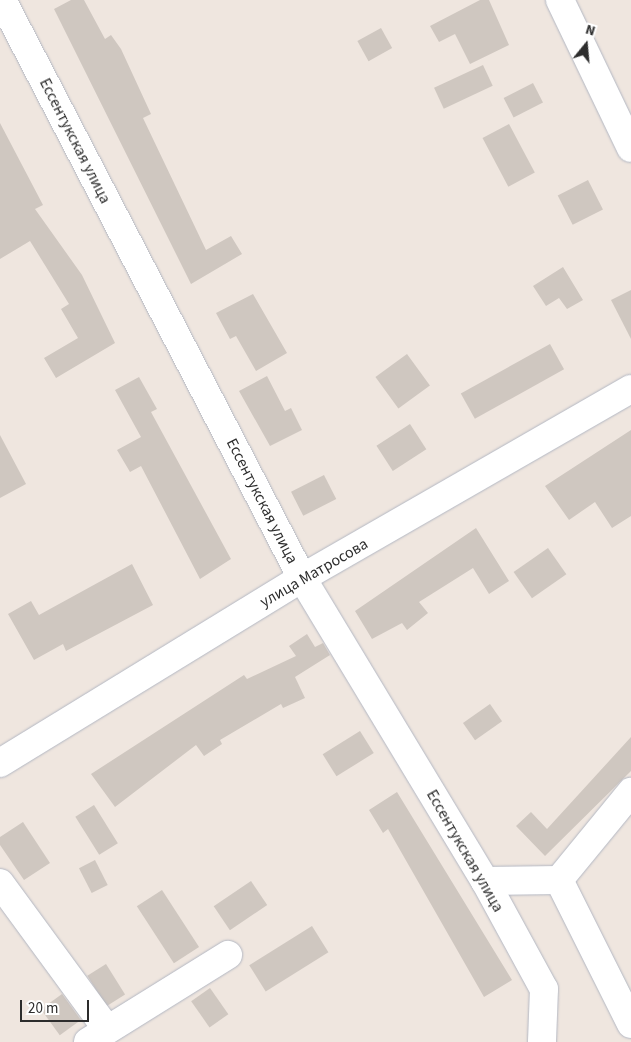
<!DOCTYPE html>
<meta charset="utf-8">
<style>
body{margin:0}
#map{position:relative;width:631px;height:1042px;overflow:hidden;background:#efe6df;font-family:"Source Sans 3",sans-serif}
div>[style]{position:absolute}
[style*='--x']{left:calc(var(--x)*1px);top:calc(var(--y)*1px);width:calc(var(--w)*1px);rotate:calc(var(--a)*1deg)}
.building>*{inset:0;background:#cfc7c0;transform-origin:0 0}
.roads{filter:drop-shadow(0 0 1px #b3b7c2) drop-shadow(0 0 1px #b3b7c2)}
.minor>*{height:28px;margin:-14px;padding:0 14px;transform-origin:14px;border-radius:14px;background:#fff}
span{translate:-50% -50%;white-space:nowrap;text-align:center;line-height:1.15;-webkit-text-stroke:5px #fff;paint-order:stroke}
.street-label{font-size:16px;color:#2d2d2d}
.north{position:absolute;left:561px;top:20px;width:50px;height:50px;-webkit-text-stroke:4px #fff;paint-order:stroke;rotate:17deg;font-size:14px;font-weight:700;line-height:20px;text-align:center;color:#2d2d2d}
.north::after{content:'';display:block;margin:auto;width:18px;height:22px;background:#2d2d2d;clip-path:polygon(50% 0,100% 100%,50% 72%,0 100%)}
.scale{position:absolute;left:20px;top:1000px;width:69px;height:22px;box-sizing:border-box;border:2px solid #2d2d2d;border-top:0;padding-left:6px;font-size:15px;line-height:18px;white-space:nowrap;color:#2d2d2d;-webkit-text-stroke:4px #fff;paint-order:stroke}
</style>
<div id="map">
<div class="building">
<i style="clip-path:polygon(71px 0,84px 0,105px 39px,111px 35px,121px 49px,151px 114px,143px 118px,206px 250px,231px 236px,242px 254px,191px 284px,54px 9px)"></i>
<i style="clip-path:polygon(480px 0,489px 0,509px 45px,470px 64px,455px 34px,439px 42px,430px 26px)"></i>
<i style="left:381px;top:28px;width:23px;height:27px;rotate:61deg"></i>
<i style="left:483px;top:65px;width:23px;height:54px;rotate:65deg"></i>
<i style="left:533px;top:83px;width:22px;height:33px;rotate:63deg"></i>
<i style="clip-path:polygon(0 123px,43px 205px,35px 209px,82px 275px,115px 343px,56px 378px,44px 358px,78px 338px,61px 309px,69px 304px,30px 241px,0 259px)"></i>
<i style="left:509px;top:124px;width:55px;height:30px;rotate:62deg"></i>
<i style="left:588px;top:180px;width:33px;height:34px;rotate:63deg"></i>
<i style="clip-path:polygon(563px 267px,583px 300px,567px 309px,559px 298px,546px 306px,533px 286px)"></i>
<i style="clip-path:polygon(631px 290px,631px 339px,611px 300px)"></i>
<i style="clip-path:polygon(253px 294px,287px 353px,256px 371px,236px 336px,230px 339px,216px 313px)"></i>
<i style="left:550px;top:344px;width:29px;height:102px;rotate:61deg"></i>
<i style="left:407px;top:354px;width:39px;height:39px;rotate:54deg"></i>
<i style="clip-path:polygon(267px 376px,285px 411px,291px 408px,302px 430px,270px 446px,239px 391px)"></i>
<i style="clip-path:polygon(139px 377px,157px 409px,151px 412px,231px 559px,200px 579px,141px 466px,130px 472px,117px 450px,141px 437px,115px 390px)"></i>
<i style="left:410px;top:424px;width:30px;height:40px;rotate:57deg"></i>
<i style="clip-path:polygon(631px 430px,631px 516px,612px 528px,595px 502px,569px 520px,545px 486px)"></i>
<i style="clip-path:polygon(0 435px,26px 484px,0 498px)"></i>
<i style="left:324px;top:475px;width:27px;height:37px;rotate:63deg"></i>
<i style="clip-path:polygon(476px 528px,509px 581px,489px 594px,473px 568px,419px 602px,428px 613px,407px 630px,402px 623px,372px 639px,355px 611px)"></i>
<i style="left:548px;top:548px;width:32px;height:42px;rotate:55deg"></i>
<i style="clip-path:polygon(132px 564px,153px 605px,66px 651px,63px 644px,34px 660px,8px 614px,31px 601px,39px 615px)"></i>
<i style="clip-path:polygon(307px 634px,315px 647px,323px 643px,330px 655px,295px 677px,305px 698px,283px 708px,281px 704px,220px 740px,222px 744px,204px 756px,196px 745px,115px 807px,91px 774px,244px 675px,247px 679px,296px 656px,289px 646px)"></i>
<i style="left:490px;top:704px;width:21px;height:33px;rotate:55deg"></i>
<i style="left:360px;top:731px;width:26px;height:44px;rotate:58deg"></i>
<i style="clip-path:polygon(631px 737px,631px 771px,545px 856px,516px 826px,531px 812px,547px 829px)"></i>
<i style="clip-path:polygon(397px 792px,512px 980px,484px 997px,388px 829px,383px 833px,369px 810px)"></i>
<i style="left:94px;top:805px;width:45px;height:22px;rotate:58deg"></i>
<i style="clip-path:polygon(23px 822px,50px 863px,24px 880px,0 845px,0 837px)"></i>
<i style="left:95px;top:860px;width:28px;height:18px;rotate:63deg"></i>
<i style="left:251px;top:881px;width:29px;height:45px;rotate:56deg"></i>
<i style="left:162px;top:890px;width:68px;height:30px;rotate:57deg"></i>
<i style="left:312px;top:926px;width:31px;height:74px;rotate:58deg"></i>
<i style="left:106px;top:964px;width:36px;height:22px;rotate:58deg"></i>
<i style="left:210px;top:988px;width:32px;height:23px;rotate:55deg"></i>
<i style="left:62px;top:994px;width:32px;height:26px;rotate:54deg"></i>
</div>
<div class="roads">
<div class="minor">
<i style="--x:2;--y:0;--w:651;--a:62.57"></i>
<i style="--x:302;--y:578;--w:354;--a:58.9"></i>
<i style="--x:485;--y:881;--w:123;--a:61.4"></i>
<i style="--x:544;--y:989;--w:53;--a:92.2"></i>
<i style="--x:560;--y:0;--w:164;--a:64.4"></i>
<i style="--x:0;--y:763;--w:354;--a:-31.5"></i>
<i style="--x:302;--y:578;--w:379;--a:-29.9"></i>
<i style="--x:559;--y:880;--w:114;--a:-50.7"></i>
<i style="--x:485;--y:881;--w:74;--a:-0.8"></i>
<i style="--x:559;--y:880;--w:161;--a:63.4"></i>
<i style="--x:0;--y:883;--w:181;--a:53.8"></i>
<i style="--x:88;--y:1042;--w:165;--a:-31.9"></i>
</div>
</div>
<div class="street-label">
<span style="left:75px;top:141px;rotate:63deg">Ессентукская улица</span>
<span style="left:262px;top:501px;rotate:63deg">Ессентукская улица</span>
<span style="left:314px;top:573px;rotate:-30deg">улица Матросова</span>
<span style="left:465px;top:851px;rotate:60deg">Ессентукская улица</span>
</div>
<div class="north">N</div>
<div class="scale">20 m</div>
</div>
